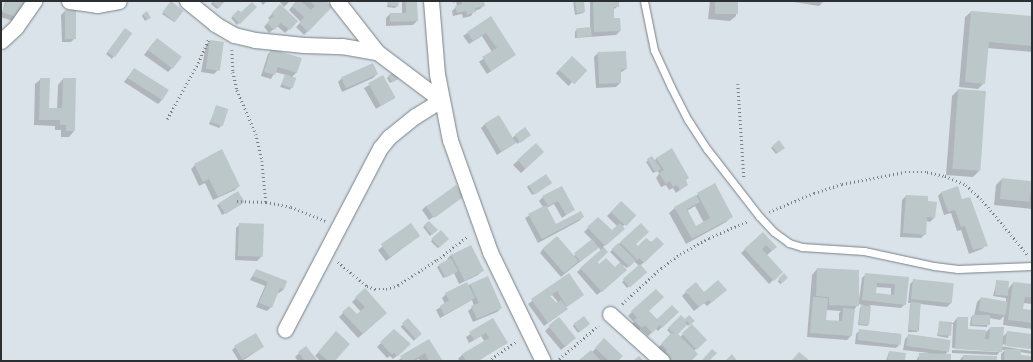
<!DOCTYPE html>
<style>
body{margin:0}
#map{position:relative;width:1033px;height:362px;overflow:hidden;background:#dbe3ea;font-family:"Fira Sans",sans-serif}
div>[style]{position:absolute}
[style*='--x']{left:calc(var(--x)*1px);top:calc(var(--y)*1px);width:calc(var(--w)*1px);rotate:calc(var(--a)*1deg)}
.shadow>*{inset:0;background:#0003;transform-origin:0 0}
.building>*{inset:0;background:#bcc7c9;transform-origin:0 0}
.path>*{height:2.5px;margin-top:-1.25px;transform-origin:0;background:repeating-linear-gradient(90deg,#7b8085 0 1px,transparent 0 4px)}
.roads{filter:drop-shadow(0 0 1px #788085) drop-shadow(0 0 1px #788085)}
.lane>*{height:7px;margin:-3.5px;padding:0 3.5px;transform-origin:3.5px;border-radius:3.5px;background:#fff}
.street>*{height:15px;margin:-7.5px;padding:0 7.5px;transform-origin:7.5px;border-radius:7.5px;background:#fff}
span{translate:-50% -50%;white-space:nowrap;text-align:center;line-height:1.15;-webkit-text-stroke:3.5px #e8f1f7;paint-order:stroke}
.frame{position:absolute;inset:0;border:2px solid #2c2f32;pointer-events:none}
</style>
<div id="map">
<div class="shadow">
<i style="clip-path:polygon(5px 1px,25px 1px,15px 22px,1px 17px)"></i>
<i style="clip-path:polygon(213px 1px,225px 1px,217px 9px,211px 4px)"></i>
<i style="clip-path:polygon(260px 1px,267px 1px,263px 5px)"></i>
<i style="clip-path:polygon(279px 1px,290px 1px,284px 7px)"></i>
<i style="clip-path:polygon(297px 1px,324px 1px,331px 7px,304px 35px,296px 27px,301px 22px,289px 10px)"></i>
<i style="clip-path:polygon(388px 1px,398px 1px,397px 6px,395px 8px,387px 7px)"></i>
<i style="clip-path:polygon(402px 1px,416px 1px,417px 21px,413px 25px,386px 26px,386px 18px,390px 14px,402px 14px)"></i>
<i style="clip-path:polygon(453px 1px,483px 1px,484px 5px,480px 9px,474px 11px,471px 16px,463px 18px,462px 14px,453px 16px,452px 11px,457px 6px,456px 2px,453px 3px)"></i>
<i style="clip-path:polygon(573px 1px,583px 1px,584px 12px,583px 13px,575px 15px)"></i>
<i style="clip-path:polygon(590px 1px,618px 1px,618px 6px,613px 10px,613px 19px,620px 31px,616px 35px,575px 38px,575px 32px,576px 30px,590px 28px)"></i>
<i style="clip-path:polygon(710px 1px,737px 1px,736px 16px,730px 21px,708px 19px)"></i>
<i style="clip-path:polygon(787px 1px,824px 1px,819px 6px)"></i>
<i style="clip-path:polygon(169px 4px,183px 11px,174px 22px,162px 14px)"></i>
<i style="clip-path:polygon(280px 6px,297px 21px,285px 33px,277px 26px,269px 33px,264px 27px,270px 20px,268px 18px)"></i>
<i style="clip-path:polygon(255px 7px,237px 25px,231px 18px,238px 11px,241px 14px)"></i>
<i style="clip-path:polygon(65px 11px,75px 38px,71px 42px,62px 42px,61px 15px)"></i>
<i style="clip-path:polygon(971px 12px,1032px 17px,1032px 52px,987px 48px,984px 83px,978px 89px,959px 87px,965px 17px)"></i>
<i style="clip-path:polygon(143px 14px,148px 19px,145px 21px,142px 16px)"></i>
<i style="clip-path:polygon(491px 17px,515px 55px,487px 74px,479px 62px,492px 52px,482px 36px,469px 44px,463px 36px)"></i>
<i style="clip-path:polygon(123px 31px,113px 57px,112px 59px,106px 54px)"></i>
<i style="clip-path:polygon(210px 41px,218px 70px,214px 74px,201px 72px,206px 45px)"></i>
<i style="clip-path:polygon(153px 43px,172px 68px,168px 72px,144px 55px)"></i>
<i style="clip-path:polygon(272px 50px,300px 59px,296px 73px,292px 77px,295px 78px,290px 90px,280px 87px,286px 75px,275px 72px,271px 79px,261px 76px,268px 54px)"></i>
<i style="clip-path:polygon(598px 53px,626px 69px,620px 73px,620px 83px,616px 87px,596px 88px,594px 57px)"></i>
<i style="left:572px;top:57px;width:18px;height:23px;rotate:45deg"></i>
<i style="clip-path:polygon(134px 69px,162px 100px,158px 104px,124px 82px)"></i>
<i style="clip-path:polygon(377px 74px,373px 78px,342px 92px,338px 82px,342px 78px)"></i>
<i style="clip-path:polygon(389px 76px,397px 79px,390px 83px,387px 78px)"></i>
<i style="left:383px;top:77px;width:24px;height:22px;rotate:60deg"></i>
<i style="clip-path:polygon(41px 79px,48px 109px,57px 109px,58px 85px,63px 79px,74px 131px,69px 137px,61px 137px,61px 130px,55px 130px,55px 126px,34px 125px,35px 84px)"></i>
<i style="clip-path:polygon(958px 90px,985px 92px,979px 171px,973px 177px,946px 175px,952px 96px)"></i>
<i style="clip-path:polygon(217px 106px,221px 126px,219px 128px,209px 124px)"></i>
<i style="clip-path:polygon(485px 124px,512px 138px,525px 128px,528px 136px,517px 144px,516px 142px,497px 155px,481px 128px)"></i>
<i style="clip-path:polygon(536px 144px,539px 156px,521px 173px,513px 165px)"></i>
<i style="clip-path:polygon(773px 146px,782px 149px,776px 154px,771px 148px)"></i>
<i style="clip-path:polygon(652px 157px,654px 161px,657px 158px,688px 178px,685px 181px,687px 185px,676px 193px,673px 188px,669px 190px,666px 185px,661px 187px,656px 178px,659px 174px,658px 171px,653px 173px,646px 162px)"></i>
<i style="clip-path:polygon(195px 165px,239px 186px,235px 190px,213px 200px,205px 183px,199px 186px,191px 169px)"></i>
<i style="clip-path:polygon(1002px 179px,1032px 182px,1032px 209px,994px 205px,996px 185px)"></i>
<i style="clip-path:polygon(549px 184px,532px 195px,527px 187px,529px 185px)"></i>
<i style="clip-path:polygon(evenodd,714px 185px,732px 216px,726px 222px,686px 244px,669px 213px,675px 208px,714px 185px,695px 206px,704px 223px,696px 227px,687px 211px,695px 206px)"></i>
<i style="clip-path:polygon(561px 187px,573px 210px,562px 218px,554px 204px,546px 208px,555px 225px,583px 217px,579px 221px,538px 243px,525px 218px,543px 207px,539px 201px,543px 197px)"></i>
<i style="clip-path:polygon(942px 192px,962px 200px,986px 245px,982px 249px,969px 254px,961px 230px,957px 231px,951px 213px,944px 215px,938px 196px)"></i>
<i style="clip-path:polygon(463px 196px,429px 220px,422px 210px,426px 206px)"></i>
<i style="clip-path:polygon(906px 196px,927px 202px,934px 218px,930px 222px,926px 221px,925px 234px,921px 238px,900px 237px,902px 200px)"></i>
<i style="clip-path:polygon(621px 202px,634px 215px,622px 227px,620px 233px,603px 247px,607px 252px,597px 262px,599px 265px,615px 269px,621px 263px,610px 252px,641px 224px,634px 244px,638px 247px,650px 244px,663px 244px,640px 266px,646px 272px,627px 288px,622px 282px,639px 266px,634px 261px,627px 268px,623px 265px,621px 274px,597px 295px,577px 272px,601px 250px,598px 247px,561px 277px,540px 253px,543px 249px,574px 256px,592px 240px,584px 232px,598px 218px,612px 232px,618px 227px,607px 216px)"></i>
<i style="clip-path:polygon(219px 204px,242px 204px,222px 215px,217px 205px)"></i>
<i style="clip-path:polygon(429px 222px,436px 230px,430px 236px,423px 227px)"></i>
<i style="clip-path:polygon(240px 224px,261px 257px,257px 261px,235px 260px,236px 228px)"></i>
<i style="clip-path:polygon(411px 224px,415px 239px,386px 261px,378px 250px)"></i>
<i style="left:440px;top:232px;width:10px;height:13px;rotate:45deg"></i>
<i style="clip-path:polygon(763px 233px,776px 247px,766px 256px,782px 272px,769px 284px,741px 253px)"></i>
<i style="clip-path:polygon(471px 246px,482px 271px,478px 275px,459px 284px,454px 273px,443px 278px,437px 267px,448px 260px,447px 259px,451px 255px)"></i>
<i style="clip-path:polygon(evenodd,817px 269px,858px 300px,859px 300px,862px 278px,866px 274px,908px 278px,905px 304px,901px 308px,870px 305px,869px 324px,867px 326px,858px 325px,860px 308px,863px 305px,858px 304px,854px 310px,851px 336px,847px 340px,807px 337px,812px 275px,817px 269px,875px 287px,891px 288px,891px 296px,875px 294px,875px 287px,817px 269px,826px 310px,841px 311px,839px 313px,839px 322px,825px 321px,826px 310px)"></i>
<i style="clip-path:polygon(256px 270px,286px 281px,283px 290px,279px 293px,277px 293px,271px 307px,267px 311px,256px 307px,265px 286px,250px 280px)"></i>
<i style="clip-path:polygon(evenodd,569px 275px,583px 295px,563px 309px,567px 309px,544px 326px,528px 304px,569px 275px,552px 295px,558px 302px,556px 303px,549px 297px,552px 295px)"></i>
<i style="left:784px;top:275px;width:4px;height:9px;rotate:45deg"></i>
<i style="clip-path:polygon(914px 280px,951px 303px,947px 307px,920px 304px,919px 330px,917px 332px,908px 332px,910px 305px,911px 303px,908px 303px,910px 284px)"></i>
<i style="clip-path:polygon(997px 281px,1008px 289px,1013px 283px,1032px 285px,1032px 304px,1023px 303px,1022px 309px,1032px 311px,1032px 329px,1003px 325px,1004px 316px,1000px 320px,989px 318px,987px 327px,970px 326px,971px 317px,974px 316px,977px 302px,981px 298px,1006px 303px,1006px 298px,993px 296px)"></i>
<i style="clip-path:polygon(471px 284px,501px 308px,497px 312px,473px 322px,468px 311px,474px 306px,472px 300px,440px 318px,436px 310px,445px 304px,442px 298px,446px 294px)"></i>
<i style="clip-path:polygon(686px 292px,704px 293px,721px 294px,707px 306px,704px 303px,694px 311px,682px 296px)"></i>
<i style="clip-path:polygon(356px 298px,382px 317px,358px 338px,339px 317px,349px 307px,357px 316px,361px 312px,352px 302px)"></i>
<i style="clip-path:polygon(647px 311px,657px 321px,677px 312px,658px 331px,656px 329px,648px 336px,640px 329px,638px 331px,631px 325px,634px 322px,628px 316px,632px 312px)"></i>
<i style="clip-path:polygon(681px 317px,685px 321px,694px 321px,688px 326px,686px 324px,676px 334px,680px 337px,692px 326px,705px 340px,694px 351px,690px 361px,663px 361px,658px 348px,671px 334px,667px 330px)"></i>
<i style="clip-path:polygon(957px 318px,967px 330px,985px 333px,990px 328px,1002px 337px,1008px 332px,1032px 335px,1032px 349px,1000px 344px,1000px 346px,1032px 351px,1032px 354px,1020px 352px,1020px 356px,1032px 357px,1032px 361px,1001px 361px,1001px 354px,1005px 350px,1001px 350px,997px 355px,952px 353px,952px 350px,999px 352px,999px 350px,952px 348px,953px 324px,951px 324px,948px 338px,937px 336px,940px 322px,953px 323px)"></i>
<i style="left:408px;top:320px;width:19px;height:10px;rotate:47deg"></i>
<i style="clip-path:polygon(492px 320px,506px 343px,478px 361px,460px 361px,458px 359px,462px 355px,485px 342px,481px 336px,469px 343px,466px 337px)"></i>
<i style="clip-path:polygon(575px 324px,587px 326px,578px 333px,573px 326px)"></i>
<i style="clip-path:polygon(549px 327px,575px 338px,561px 350px,545px 331px)"></i>
<i style="clip-path:polygon(860px 330px,901px 334px,900px 344px,896px 348px,855px 344px,856px 334px)"></i>
<i style="clip-path:polygon(909px 335px,948px 351px,945px 355px,950px 361px,916px 361px,920px 354px,929px 353px,903px 350px,905px 339px)"></i>
<i style="clip-path:polygon(332px 337px,334px 361px,320px 361px,315px 356px)"></i>
<i style="clip-path:polygon(429px 340px,441px 361px,420px 361px,419px 359px,414px 361px,397px 361px)"></i>
<i style="clip-path:polygon(604px 340px,617px 361px,579px 361px,592px 352px)"></i>
<i style="clip-path:polygon(381px 343px,406px 348px,393px 359px,390px 356px,387px 358px,377px 347px)"></i>
<i style="clip-path:polygon(236px 346px,263px 347px,242px 361px,239px 361px,232px 350px)"></i>
<i style="clip-path:polygon(306px 347px,317px 361px,298px 361px,295px 357px)"></i>
<i style="clip-path:polygon(889px 352px,905px 354px,904px 361px,886px 361px)"></i>
<i style="clip-path:polygon(963px 356px,996px 361px,959px 361px)"></i>
</div>
<div class="building">
<i style="clip-path:polygon(7px 1px,26px 1px,19px 18px,2px 12px)"></i>
<i style="left:171px;top:1px;width:16px;height:14px;rotate:38deg"></i>
<i style="clip-path:polygon(213px 1px,220px 1px,223px 3px,219px 8px,212px 2px)"></i>
<i style="clip-path:polygon(296px 1px,301px 1px,311px 10px,315px 6px,310px 1px,326px 1px,332px 7px,308px 32px,299px 23px,304px 17px,292px 6px)"></i>
<i style="clip-path:polygon(389px 1px,399px 1px,398px 7px,388px 5px)"></i>
<i style="clip-path:polygon(406px 1px,417px 1px,418px 21px,390px 22px,390px 13px,406px 13px)"></i>
<i style="clip-path:polygon(461px 1px,484px 1px,485px 6px,475px 8px,476px 12px,467px 15px,466px 11px,457px 13px,455px 6px,462px 4px)"></i>
<i style="clip-path:polygon(575px 1px,584px 1px,585px 12px,577px 13px)"></i>
<i style="clip-path:polygon(593px 1px,619px 1px,619px 7px,614px 7px,614px 18px,620px 18px,621px 31px,594px 32px)"></i>
<i style="left:715px;top:1px;width:23px;height:13px"></i>
<i style="clip-path:polygon(252px 2px,257px 7px,240px 24px,232px 16px,238px 10px,241px 12px)"></i>
<i style="clip-path:polygon(280px 4px,298px 21px,290px 30px,281px 23px,274px 30px,267px 23px,274px 15px,271px 14px)"></i>
<i style="left:65px;top:10px;width:11px;height:29px"></i>
<i style="clip-path:polygon(147px 11px,151px 18px,147px 20px,143px 14px)"></i>
<i style="clip-path:polygon(971px 11px,1032px 16px,1032px 46px,989px 42px,985px 84px,965px 82px)"></i>
<i style="clip-path:polygon(491px 16px,516px 55px,491px 71px,482px 57px,497px 48px,486px 33px,473px 41px,467px 32px)"></i>
<i style="left:591px;top:27px;width:9px;height:15px;rotate:84deg"></i>
<i style="left:125px;top:28px;width:9px;height:30px;rotate:36deg"></i>
<i style="left:157px;top:38px;width:31px;height:15px;rotate:37deg"></i>
<i style="left:210px;top:40px;width:14px;height:29px;rotate:8deg"></i>
<i style="clip-path:polygon(271px 49px,302px 58px,297px 73px,278px 67px,275px 75px,264px 72px)"></i>
<i style="clip-path:polygon(626px 51px,627px 69px,621px 69px,621px 83px,599px 84px,598px 52px)"></i>
<i style="left:572px;top:56px;width:21px;height:19px;rotate:43deg"></i>
<i style="left:373px;top:63px;width:12px;height:35px;rotate:66deg"></i>
<i style="left:134px;top:68px;width:41px;height:12px;rotate:32deg"></i>
<i style="left:396px;top:71px;width:8px;height:9px;rotate:60deg"></i>
<i style="left:285px;top:74px;width:12px;height:11px;rotate:20deg"></i>
<i style="left:383px;top:75px;width:26px;height:17px;rotate:61deg"></i>
<i style="clip-path:polygon(40px 78px,50px 78px,49px 108px,62px 108px,63px 78px,76px 78px,75px 131px,66px 131px,66px 125px,60px 125px,60px 120px,39px 120px)"></i>
<i style="left:958px;top:89px;width:28px;height:80px;rotate:4deg"></i>
<i style="left:216px;top:105px;width:13px;height:18px;rotate:18deg"></i>
<i style="left:499px;top:115px;width:33px;height:17px;rotate:59deg"></i>
<i style="left:525px;top:127px;width:10px;height:13px;rotate:53deg"></i>
<i style="clip-path:polygon(779px 140px,785px 148px,778px 153px,772px 146px)"></i>
<i style="left:536px;top:143px;width:12px;height:25px;rotate:48deg"></i>
<i style="clip-path:polygon(672px 148px,689px 178px,686px 180px,688px 185px,680px 190px,677px 185px,673px 187px,670px 181px,666px 184px,659px 173px,664px 170px,656px 158px)"></i>
<i style="clip-path:polygon(222px 149px,240px 186px,218px 197px,209px 179px,203px 182px,194px 164px)"></i>
<i style="clip-path:polygon(652px 156px,661px 169px,655px 172px,647px 159px)"></i>
<i style="left:546px;top:174px;width:11px;height:21px;rotate:56deg"></i>
<i style="left:1002px;top:178px;width:30px;height:21px;rotate:6deg"></i>
<i style="clip-path:polygon(715px 183px,733px 217px,692px 239px,674px 207px,696px 195px,700px 202px,687px 209px,696px 226px,710px 218px,697px 193px)"></i>
<i style="left:456px;top:185px;width:14px;height:37px;rotate:54deg"></i>
<i style="clip-path:polygon(562px 186px,575px 210px,566px 215px,558px 201px,548px 206px,542px 196px)"></i>
<i style="clip-path:polygon(958px 186px,962px 199px,970px 197px,988px 246px,973px 250px,965px 226px,961px 227px,955px 210px,948px 212px,941px 192px)"></i>
<i style="left:238px;top:191px;width:13px;height:23px;rotate:58deg"></i>
<i style="clip-path:polygon(906px 195px,928px 196px,928px 201px,937px 202px,935px 218px,927px 217px,926px 235px,903px 233px)"></i>
<i style="left:621px;top:201px;width:21px;height:15px;rotate:43deg"></i>
<i style="clip-path:polygon(546px 205px,556px 224px,581px 211px,584px 217px,542px 239px,528px 214px)"></i>
<i style="clip-path:polygon(598px 217px,612px 230px,620px 223px,625px 229px,605px 246px,587px 227px)"></i>
<i style="clip-path:polygon(429px 221px,438px 230px,432px 235px,424px 225px)"></i>
<i style="left:239px;top:223px;width:25px;height:33px;rotate:2deg"></i>
<i style="left:411px;top:223px;width:16px;height:37px;rotate:55deg"></i>
<i style="clip-path:polygon(641px 223px,649px 232px,636px 244px,638px 246px,646px 238px,651px 242px,657px 237px,664px 244px,644px 263px,639px 258px,637px 260px,620px 242px)"></i>
<i style="left:441px;top:230px;width:12px;height:13px;rotate:48deg"></i>
<i style="clip-path:polygon(763px 232px,777px 247px,772px 251px,766px 245px,762px 249px,783px 272px,774px 281px,744px 249px)"></i>
<i style="left:557px;top:236px;width:33px;height:19px;rotate:49deg"></i>
<i style="left:592px;top:239px;width:11px;height:23px;rotate:52deg"></i>
<i style="left:618px;top:243px;width:25px;height:9px;rotate:45deg"></i>
<i style="left:471px;top:245px;width:29px;height:22px;rotate:63deg"></i>
<i style="clip-path:polygon(604px 247px,608px 252px,598px 262px,599px 264px,606px 258px,615px 267px,620px 262px,627px 270px,602px 292px,580px 268px)"></i>
<i style="left:451px;top:258px;width:15px;height:14px;rotate:62deg"></i>
<i style="left:640px;top:264px;width:11px;height:23px;rotate:49deg"></i>
<i style="clip-path:polygon(817px 268px,859px 270px,859px 306px,829px 305px,829px 297px,816px 296px)"></i>
<i style="clip-path:polygon(256px 269px,287px 281px,284px 290px,280px 288px,272px 308px,259px 303px,268px 282px,253px 276px)"></i>
<i style="clip-path:polygon(569px 273px,584px 295px,567px 307px,557px 291px,550px 296px,557px 303px,561px 300px,568px 309px,548px 323px,531px 299px)"></i>
<i style="clip-path:polygon(784px 273px,788px 278px,782px 283px,778px 279px)"></i>
<i style="clip-path:polygon(evenodd,865px 273px,909px 277px,906px 305px,862px 300px,865px 273px,877px 283px,895px 284px,894px 295px,876px 293px,877px 283px)"></i>
<i style="clip-path:polygon(488px 276px,502px 308px,477px 319px,471px 306px,479px 303px,470px 284px)"></i>
<i style="left:913px;top:279px;width:41px;height:20px;rotate:6deg"></i>
<i style="clip-path:polygon(718px 280px,727px 290px,711px 303px,709px 300px,699px 307px,685px 291px,696px 282px,704px 292px)"></i>
<i style="left:996px;top:280px;width:13px;height:15px;rotate:4deg"></i>
<i style="clip-path:polygon(467px 282px,475px 298px,444px 315px,440px 306px,449px 300px,445px 293px)"></i>
<i style="clip-path:polygon(1013px 282px,1032px 284px,1032px 298px,1025px 297px,1023px 309px,1032px 310px,1032px 323px,1008px 320px)"></i>
<i style="clip-path:polygon(365px 288px,387px 313px,363px 334px,342px 312px,349px 306px,357px 314px,365px 307px,355px 297px)"></i>
<i style="clip-path:polygon(656px 289px,664px 297px,649px 311px,657px 319px,672px 305px,679px 312px,662px 328px,660px 325px,652px 333px,645px 325px,642px 328px,634px 320px,637px 318px,631px 311px)"></i>
<i style="clip-path:polygon(813px 297px,828px 298px,826px 320px,842px 321px,843px 308px,855px 309px,852px 336px,810px 333px)"></i>
<i style="left:981px;top:297px;width:27px;height:14px;rotate:10deg"></i>
<i style="left:911px;top:302px;width:10px;height:28px;rotate:6deg"></i>
<i style="left:861px;top:305px;width:10px;height:19px;rotate:6deg"></i>
<i style="clip-path:polygon(681px 315px,685px 319px,689px 315px,695px 321px,690px 325px,687px 321px,685px 323px,687px 325px,678px 334px,698px 354px,691px 361px,671px 361px,664px 354px,667px 350px,661px 344px,671px 333px,674px 334px,668px 328px)"></i>
<i style="left:972px;top:315px;width:18px;height:10px"></i>
<i style="left:584px;top:316px;width:10px;height:13px;rotate:53deg"></i>
<i style="left:559px;top:317px;width:27px;height:14px;rotate:51deg"></i>
<i style="clip-path:polygon(957px 317px,968px 317px,968px 329px,986px 330px,985px 339px,989px 339px,990px 327px,1004px 327px,1002px 352px,955px 349px)"></i>
<i style="left:408px;top:318px;width:21px;height:8px;rotate:49deg"></i>
<i style="clip-path:polygon(493px 318px,508px 343px,477px 361px,466px 361px,462px 354px,489px 338px,486px 333px,474px 340px,469px 332px)"></i>
<i style="left:939px;top:321px;width:13px;height:14px;rotate:4deg"></i>
<i style="left:692px;top:324px;width:22px;height:14px;rotate:47deg"></i>
<i style="clip-path:polygon(394px 329px,411px 344px,398px 356px,394px 353px,392px 355px,380px 342px)"></i>
<i style="left:859px;top:329px;width:43px;height:11px;rotate:7deg"></i>
<i style="clip-path:polygon(336px 331px,350px 344px,335px 361px,328px 361px,318px 352px)"></i>
<i style="left:1007px;top:331px;width:25px;height:15px;rotate:7deg"></i>
<i style="left:256px;top:333px;width:16px;height:25px;rotate:60deg"></i>
<i style="left:908px;top:334px;width:43px;height:12px;rotate:8deg"></i>
<i style="clip-path:polygon(604px 338px,623px 356px,618px 361px,609px 361px,595px 348px)"></i>
<i style="clip-path:polygon(429px 339px,443px 361px,429px 361px,425px 353px,414px 360px,414px 361px,403px 361px,400px 356px)"></i>
<i style="clip-path:polygon(306px 346px,318px 361px,305px 361px,298px 352px)"></i>
<i style="clip-path:polygon(712px 349px,717px 353px,709px 361px,701px 361px)"></i>
<i style="clip-path:polygon(1005px 349px,1021px 349px,1021px 355px,1032px 356px,1032px 361px,1004px 361px)"></i>
<i style="clip-path:polygon(591px 350px,601px 361px,578px 361px)"></i>
<i style="left:889px;top:351px;width:17px;height:9px;rotate:7deg"></i>
<i style="clip-path:polygon(799px 352px,810px 361px,791px 361px)"></i>
<i style="left:919px;top:353px;width:32px;height:8px;rotate:2deg"></i>
<i style="clip-path:polygon(732px 354px,737px 361px,725px 361px)"></i>
<i style="clip-path:polygon(963px 355px,997px 356px,997px 361px,963px 361px)"></i>
<i style="clip-path:polygon(639px 356px,644px 361px,633px 361px)"></i>
</div>
<div class="path">
<i style="--x:232;--y:50;--w:22;--a:87"></i>
<i style="--x:233;--y:72;--w:18;--a:77"></i>
<i style="--x:237;--y:90;--w:48;--a:66.6"></i>
<i style="--x:256;--y:134;--w:28;--a:77"></i>
<i style="--x:262;--y:161;--w:41;--a:84.4"></i>
<i style="--x:738;--y:84;--w:94;--a:86.3"></i>
<i style="--x:167;--y:119;--w:64;--a:-61"></i>
<i style="--x:198;--y:63;--w:27;--a:-66"></i>
<i style="--x:237;--y:201;--w:29;--a:2"></i>
<i style="--x:266;--y:202;--w:25;--a:11"></i>
<i style="--x:291;--y:207;--w:37;--a:22"></i>
<i style="--x:769;--y:212;--w:49;--a:-22.9"></i>
<i style="--x:814;--y:193;--w:29;--a:-18"></i>
<i style="--x:842;--y:184;--w:64;--a:-10.8"></i>
<i style="--x:905;--y:172;--w:22;--a:0"></i>
<i style="--x:927;--y:172;--w:18;--a:13"></i>
<i style="--x:945;--y:176;--w:23;--a:23"></i>
<i style="--x:966;--y:185;--w:23;--a:43"></i>
<i style="--x:983;--y:201;--w:70;--a:50.2"></i>
<i style="--x:338;--y:262;--w:38;--a:40"></i>
<i style="--x:367;--y:286;--w:9;--a:21"></i>
<i style="--x:375;--y:289;--w:11;--a:0"></i>
<i style="--x:386;--y:289;--w:13;--a:-18"></i>
<i style="--x:398;--y:285;--w:46;--a:-32.7"></i>
<i style="--x:437;--y:260;--w:39;--a:-38"></i>
<i style="--x:622;--y:304;--w:53;--a:-42.7"></i>
<i style="--x:661;--y:268;--w:24;--a:-36"></i>
<i style="--x:680;--y:254;--w:33;--a:-29"></i>
<i style="--x:709;--y:238;--w:43;--a:-23.6"></i>
<i style="--x:559;--y:359;--w:52;--a:-40.4"></i>
<i style="--x:488;--y:361;--w:35;--a:-35"></i>
</div>
<div class="roads">
<div class="lane">
<i style="--x:644;--y:1;--w:50;--a:78.5"></i>
<i style="--x:654;--y:50;--w:41;--a:65.3"></i>
<i style="--x:671;--y:87;--w:37;--a:63"></i>
<i style="--x:688;--y:120;--w:35;--a:57"></i>
<i style="--x:707;--y:149;--w:85;--a:52.2"></i>
<i style="--x:759;--y:216;--w:22;--a:47"></i>
<i style="--x:774;--y:232;--w:19;--a:36"></i>
<i style="--x:789;--y:243;--w:14;--a:17"></i>
<i style="--x:802;--y:247;--w:62;--a:3.7"></i>
<i style="--x:864;--y:251;--w:72;--a:12.1"></i>
<i style="--x:934;--y:266;--w:24;--a:7"></i>
<i style="--x:958;--y:269;--w:74;--a:-2.3"></i>
</div>
<div class="street">
<i style="--x:69;--y:1;--w:28;--a:8"></i>
<i style="--x:97;--y:5;--w:22;--a:-10"></i>
<i style="--x:187;--y:1;--w:36;--a:39"></i>
<i style="--x:215;--y:24;--w:22;--a:30"></i>
<i style="--x:234;--y:35;--w:22;--a:13"></i>
<i style="--x:255;--y:40;--w:49;--a:5.8"></i>
<i style="--x:304;--y:45;--w:38;--a:2"></i>
<i style="--x:342;--y:46;--w:36;--a:10"></i>
<i style="--x:377;--y:52;--w:80;--a:36.9"></i>
<i style="--x:441;--y:100;--w:31;--a:148"></i>
<i style="--x:415;--y:116;--w:33;--a:141"></i>
<i style="--x:389;--y:137;--w:14;--a:129"></i>
<i style="--x:380;--y:148;--w:205;--a:117.6"></i>
<i style="--x:337;--y:1;--w:65;--a:51.9"></i>
<i style="--x:431;--y:1;--w:73;--a:85.3"></i>
<i style="--x:437;--y:74;--w:67;--a:78.9"></i>
<i style="--x:450;--y:140;--w:119;--a:70.3"></i>
<i style="--x:490;--y:252;--w:121;--a:64.1"></i>
<i style="--x:1;--y:41;--w:21;--a:-43"></i>
<i style="--x:16;--y:27;--w:32;--a:-55"></i>
<i style="--x:610;--y:314;--w:70;--a:42.1"></i>
</div>
</div>
<div class="frame"></div>
</div>
